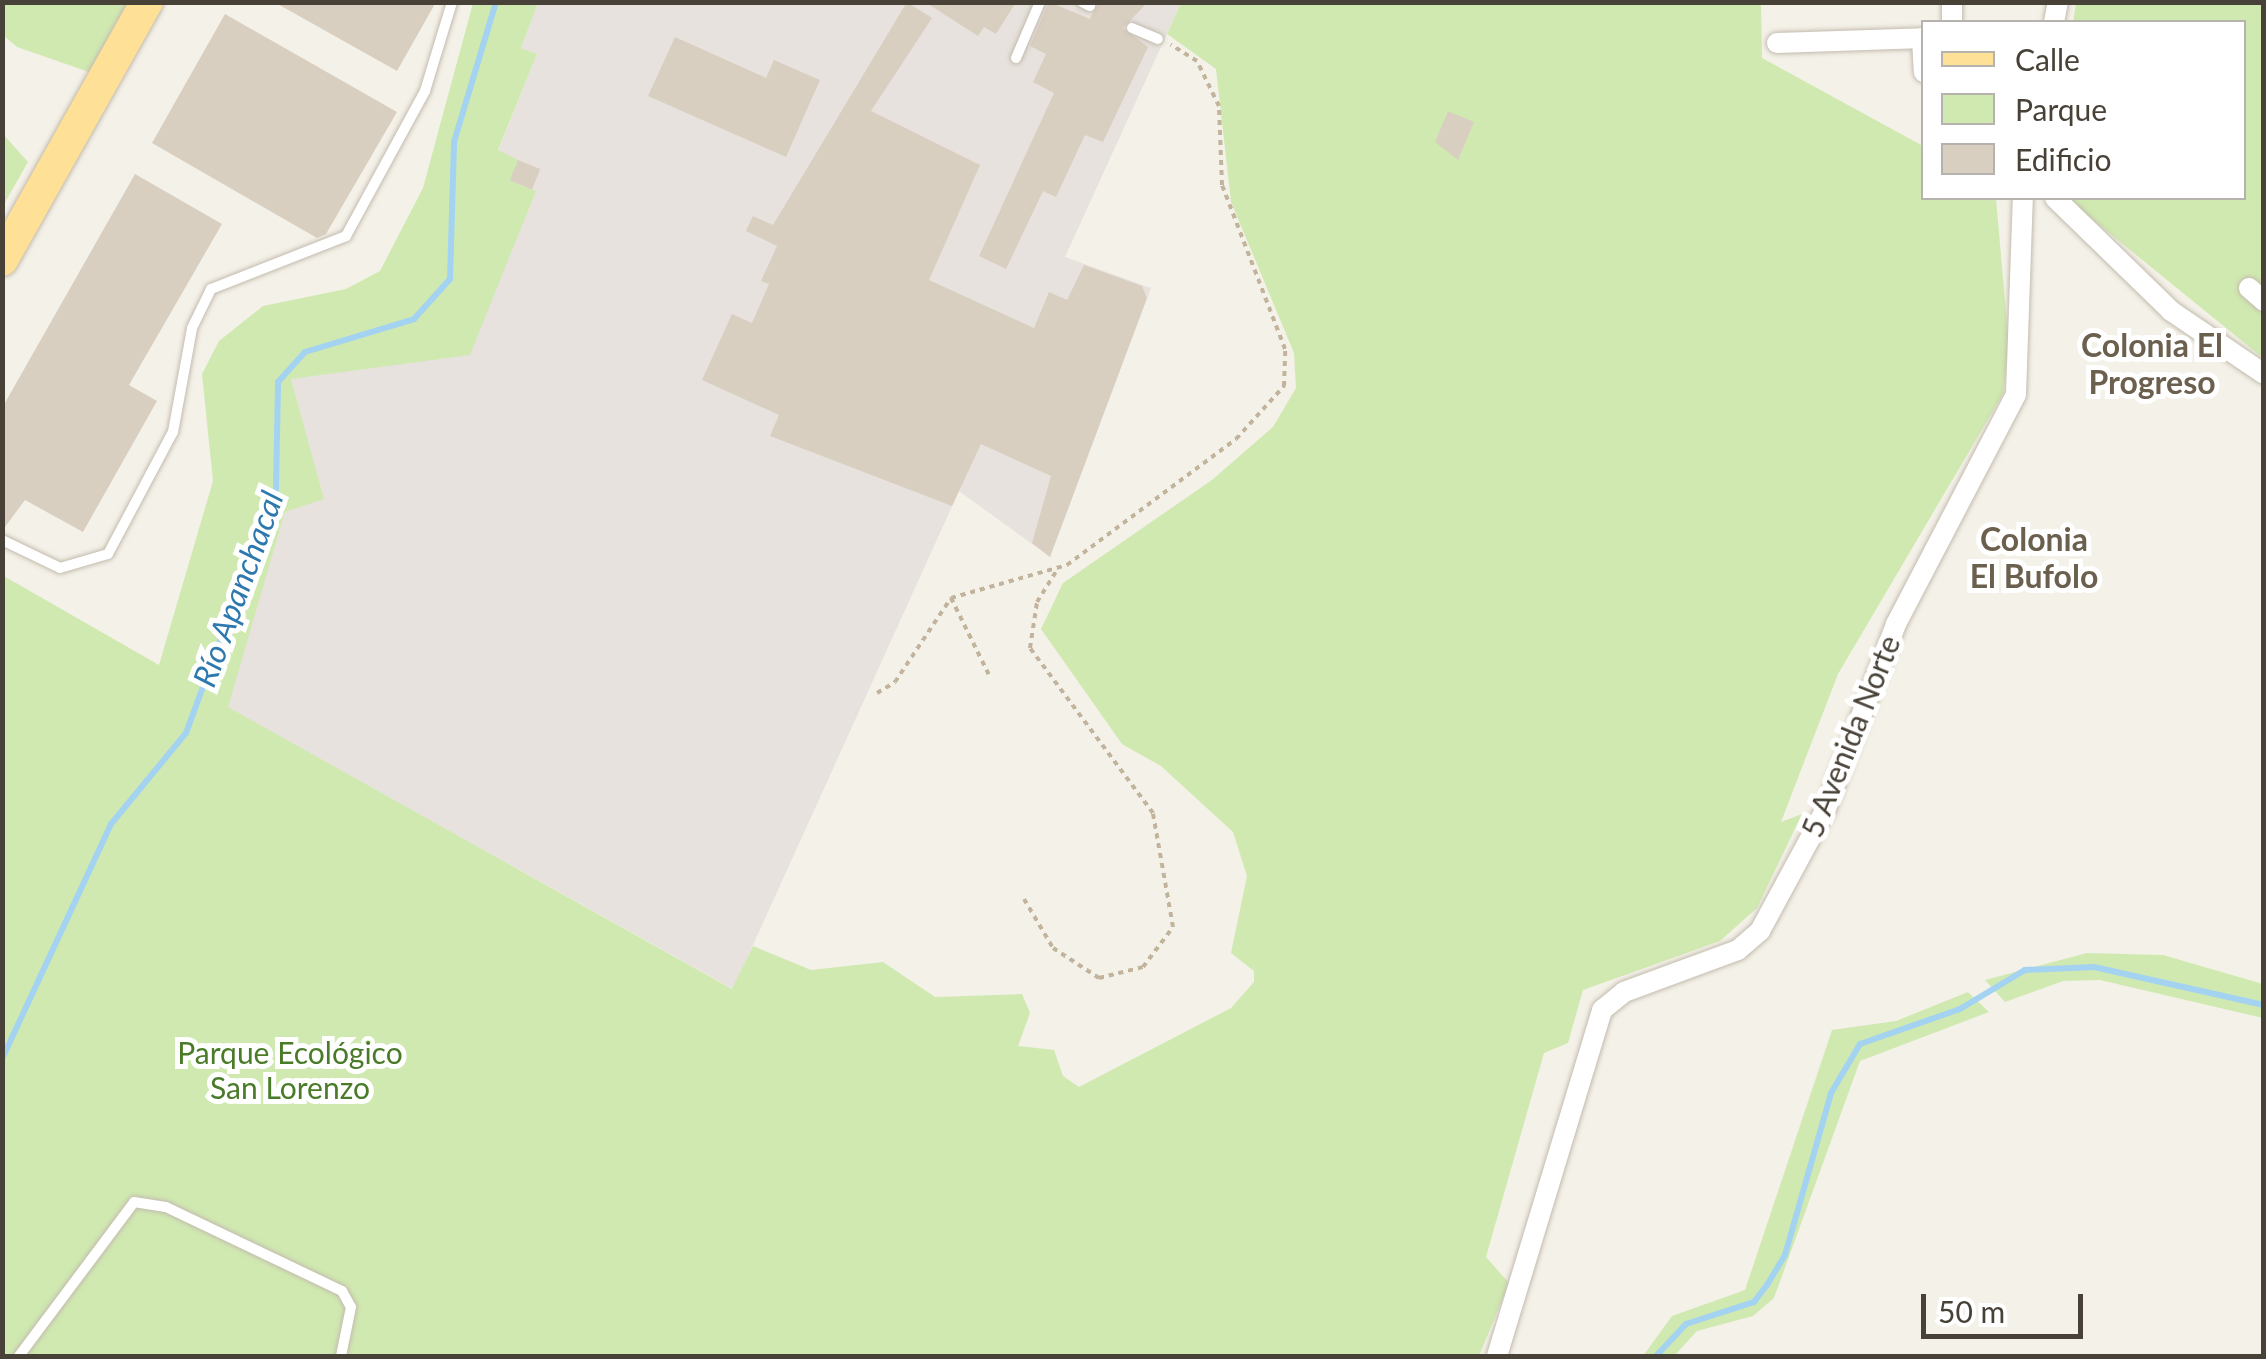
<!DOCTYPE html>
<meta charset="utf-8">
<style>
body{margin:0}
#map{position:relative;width:2266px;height:1359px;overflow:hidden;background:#f4f1e8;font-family:Lato,sans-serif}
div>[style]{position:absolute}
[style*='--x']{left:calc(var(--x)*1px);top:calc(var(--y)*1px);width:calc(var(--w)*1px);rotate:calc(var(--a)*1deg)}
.industrial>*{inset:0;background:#e7e2dd}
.green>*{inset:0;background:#d0e9b1}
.stream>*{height:6px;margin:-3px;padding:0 3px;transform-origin:3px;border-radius:3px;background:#a4d3f2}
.building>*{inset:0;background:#d9cfc1;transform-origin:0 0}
.path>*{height:4px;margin-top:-2px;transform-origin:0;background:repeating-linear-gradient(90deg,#c2b49c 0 5px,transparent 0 10px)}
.roads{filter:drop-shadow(0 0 2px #c3bbae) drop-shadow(0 0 2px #c3bbae)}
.lane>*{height:10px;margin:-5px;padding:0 5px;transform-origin:5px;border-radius:5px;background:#fff}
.street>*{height:20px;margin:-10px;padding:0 10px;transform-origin:10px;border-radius:10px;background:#fff}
.primary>*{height:32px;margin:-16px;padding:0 16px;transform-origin:16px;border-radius:16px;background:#ffe097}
span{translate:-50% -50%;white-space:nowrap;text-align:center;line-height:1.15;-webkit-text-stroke:10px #fff;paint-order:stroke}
.street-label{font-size:30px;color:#484137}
.park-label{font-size:30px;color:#497b28}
.neighbourhood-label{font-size:32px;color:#6b5f4e;font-weight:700}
.water-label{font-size:32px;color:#2d79ae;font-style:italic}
.frame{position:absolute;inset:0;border:5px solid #484137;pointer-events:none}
.legend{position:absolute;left:1921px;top:20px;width:325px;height:180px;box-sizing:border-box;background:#fff;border:2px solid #b6b3af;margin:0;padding:12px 18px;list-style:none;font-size:30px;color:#484137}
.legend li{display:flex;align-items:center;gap:20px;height:50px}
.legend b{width:50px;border:2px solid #b6b3af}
.scale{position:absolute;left:1921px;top:1294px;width:162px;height:45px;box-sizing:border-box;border:5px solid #484137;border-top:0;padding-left:12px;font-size:30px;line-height:35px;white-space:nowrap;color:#484137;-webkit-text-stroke:8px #fff;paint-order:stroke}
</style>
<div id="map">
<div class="industrial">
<i style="clip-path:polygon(538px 3px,1181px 3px,1065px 257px,1151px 288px,1050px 557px,959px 491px,733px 989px,227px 707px,285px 512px,323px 498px,291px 379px,536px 191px,510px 181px,498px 151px,537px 54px,521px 48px)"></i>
</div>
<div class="green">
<i style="clip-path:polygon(3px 3px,127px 3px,89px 72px,17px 47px,3px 35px)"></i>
<i style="clip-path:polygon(473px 3px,538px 3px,521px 48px,537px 54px,498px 150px,518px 160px,511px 181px,536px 191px,470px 355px,291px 379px,324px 499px,285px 512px,228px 707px,732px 989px,753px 946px,811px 970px,883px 962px,935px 997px,1022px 994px,1030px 1013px,1018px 1046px,1054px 1050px,1063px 1076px,1079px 1087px,1231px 1008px,1254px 982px,1254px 971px,1231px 953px,1247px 876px,1233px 832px,1161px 766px,1122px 744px,1041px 629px,1063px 583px,1212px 480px,1273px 427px,1296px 388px,1294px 353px,1231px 202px,1216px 69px,1167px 34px,1181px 3px,1761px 3px,1762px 58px,1923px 146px,1924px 198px,1996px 198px,2009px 347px,2003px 394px,1838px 674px,1781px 822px,1802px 814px,1757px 908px,1720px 941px,1583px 990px,1568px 1043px,1544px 1053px,1486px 1257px,1509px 1283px,1479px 1356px,3px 1356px,2px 575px,159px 665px,213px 481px,202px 374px,219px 341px,263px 306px,346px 289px,380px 271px,423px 188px)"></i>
<i style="clip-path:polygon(2076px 3px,2263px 3px,2263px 358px,2066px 198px,2244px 198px,2244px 22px,2073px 22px)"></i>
<i style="clip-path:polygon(3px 134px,28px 162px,3px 206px)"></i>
<i style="clip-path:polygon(2087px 953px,2163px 955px,2263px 984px,2263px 1018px,2100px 980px,2063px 981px,2005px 1002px,1985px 980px)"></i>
<i style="clip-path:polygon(1968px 992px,1989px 1012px,1860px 1061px,1774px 1298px,1753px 1316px,1697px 1331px,1674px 1356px,1643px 1356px,1672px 1316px,1745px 1290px,1832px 1030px,1896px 1021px)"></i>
</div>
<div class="stream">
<i style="--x:2;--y:1059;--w:259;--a:-65.1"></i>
<i style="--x:111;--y:824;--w:118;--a:-50.5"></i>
<i style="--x:186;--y:733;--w:260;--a:-69.8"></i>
<i style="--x:276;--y:489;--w:107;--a:-88.9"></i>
<i style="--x:278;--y:382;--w:40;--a:-48"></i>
<i style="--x:305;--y:352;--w:114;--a:-16.8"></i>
<i style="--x:414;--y:319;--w:54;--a:-48"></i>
<i style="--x:450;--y:279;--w:137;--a:-88.3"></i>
<i style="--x:454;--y:142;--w:146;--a:-73.3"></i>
<i style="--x:1656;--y:1356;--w:44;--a:-46.8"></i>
<i style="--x:1686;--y:1324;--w:71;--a:-17.9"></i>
<i style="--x:1754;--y:1302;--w:21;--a:-53"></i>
<i style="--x:1767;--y:1285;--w:35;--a:-59"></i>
<i style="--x:1785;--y:1255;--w:168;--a:-74.1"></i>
<i style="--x:1831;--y:1093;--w:57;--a:-59.4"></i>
<i style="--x:1860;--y:1044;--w:106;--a:-19.3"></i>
<i style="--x:1960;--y:1009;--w:76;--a:-31"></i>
<i style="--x:2025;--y:970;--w:69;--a:-2.5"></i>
<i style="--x:2094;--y:967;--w:174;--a:12.6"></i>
</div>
<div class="building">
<i style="clip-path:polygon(274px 2px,436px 2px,397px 71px)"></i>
<i style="clip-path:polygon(907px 2px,932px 18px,871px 111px,980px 165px,929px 280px,1034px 328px,1049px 292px,1067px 300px,1084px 265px,1142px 286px,1147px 298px,1050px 557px,1032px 543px,1051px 476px,981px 444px,952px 506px,770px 436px,779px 415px,702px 380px,732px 314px,752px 323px,769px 284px,761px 281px,777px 246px,746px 231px,753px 216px,773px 225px)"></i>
<i style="clip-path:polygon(925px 2px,1016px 2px,996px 34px,984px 27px,978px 36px)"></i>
<i style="clip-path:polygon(1049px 2px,1090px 19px,1098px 2px,1148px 2px,1123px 28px,1148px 47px,1103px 142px,1085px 135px,1056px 197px,1043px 191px,1006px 269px,979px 256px,1054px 93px,1033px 82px,1046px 54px,1030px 46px)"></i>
<i style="clip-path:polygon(225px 14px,397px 112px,326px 234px,317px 238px,152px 143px)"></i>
<i style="clip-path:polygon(675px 37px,766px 78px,774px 60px,820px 80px,786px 157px,648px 96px)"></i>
<i style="clip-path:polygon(1448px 111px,1474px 122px,1458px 160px,1435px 142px)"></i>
<i style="left:518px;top:160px;width:24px;height:22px;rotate:22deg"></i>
<i style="clip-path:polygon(135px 174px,222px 224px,129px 385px,157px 401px,83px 532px,25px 500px,2px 531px,2px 408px)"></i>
</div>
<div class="path">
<i style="--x:951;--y:598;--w:86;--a:63.7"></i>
<i style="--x:877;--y:693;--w:21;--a:-31"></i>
<i style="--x:895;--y:682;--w:101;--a:-56.3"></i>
<i style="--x:951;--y:598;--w:121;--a:-15.9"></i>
<i style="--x:1067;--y:565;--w:211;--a:-36.7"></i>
<i style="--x:1236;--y:439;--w:72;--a:-47.8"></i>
<i style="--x:1284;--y:386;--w:37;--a:-88"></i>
<i style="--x:1285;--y:349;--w:176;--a:-111"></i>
<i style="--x:1222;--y:185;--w:79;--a:-92.2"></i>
<i style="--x:1219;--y:106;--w:50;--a:-116.1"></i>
<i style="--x:1197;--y:61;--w:31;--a:-148"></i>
<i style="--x:1024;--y:899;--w:57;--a:59.4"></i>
<i style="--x:1053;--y:948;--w:55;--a:33.1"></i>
<i style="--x:1099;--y:978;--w:45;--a:-14"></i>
<i style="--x:1143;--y:967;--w:50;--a:-53.1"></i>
<i style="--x:1173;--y:927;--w:116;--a:-100"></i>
<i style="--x:1153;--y:813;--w:206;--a:-126.7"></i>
<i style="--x:1030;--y:648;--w:47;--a:-81.3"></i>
<i style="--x:1037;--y:602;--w:36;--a:-58"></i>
</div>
<div class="roads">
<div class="lane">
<i style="--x:1082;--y:2;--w:9;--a:27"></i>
<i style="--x:1132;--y:28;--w:28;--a:23"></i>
<i style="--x:1016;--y:58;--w:61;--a:-66.8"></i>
<i style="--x:2;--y:540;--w:64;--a:25.8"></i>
<i style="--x:60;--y:568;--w:50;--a:-16.3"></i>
<i style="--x:108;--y:554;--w:138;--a:-62"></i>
<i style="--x:173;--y:432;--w:106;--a:-79.6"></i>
<i style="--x:192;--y:328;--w:43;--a:-64"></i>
<i style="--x:211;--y:289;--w:145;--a:-21.4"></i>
<i style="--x:346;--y:236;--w:165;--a:-61.4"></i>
<i style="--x:425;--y:91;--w:93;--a:-73.1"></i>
<i style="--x:19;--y:1356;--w:192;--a:-53.2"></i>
<i style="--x:134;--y:1202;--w:32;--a:9"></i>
<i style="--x:166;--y:1207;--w:195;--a:25.5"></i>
<i style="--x:342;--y:1291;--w:18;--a:61"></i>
<i style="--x:351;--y:1307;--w:50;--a:101.5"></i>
</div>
<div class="street">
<i style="--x:1952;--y:2;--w:20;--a:90"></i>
<i style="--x:2054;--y:22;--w:20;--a:-79"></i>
<i style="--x:1922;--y:38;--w:34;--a:87"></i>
<i style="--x:1777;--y:43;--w:147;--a:-1.9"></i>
<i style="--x:2055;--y:198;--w:162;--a:44.2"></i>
<i style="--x:2171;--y:311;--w:112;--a:34.1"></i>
<i style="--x:2249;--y:288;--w:20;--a:41"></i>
<i style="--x:1497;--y:1356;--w:362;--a:-73.1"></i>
<i style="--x:1602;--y:1010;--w:28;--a:-39"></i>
<i style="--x:1624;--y:992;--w:121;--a:-20.2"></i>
<i style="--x:1738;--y:950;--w:29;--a:-41"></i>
<i style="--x:1760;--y:931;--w:136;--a:-61.6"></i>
<i style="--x:1825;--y:811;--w:200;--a:-69.2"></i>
<i style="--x:1896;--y:624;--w:259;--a:-62.4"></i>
<i style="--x:2016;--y:394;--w:196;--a:-88"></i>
</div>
<div class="primary">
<i style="--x:2;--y:260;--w:296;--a:-60.7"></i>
</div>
</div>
<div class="street-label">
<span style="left:1850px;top:736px;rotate:-68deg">5 Avenida Norte</span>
</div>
<div class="park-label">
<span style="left:290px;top:1069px">Parque Ecológico<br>San Lorenzo</span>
</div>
<div class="neighbourhood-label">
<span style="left:2152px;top:364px">Colonia El<br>Progreso</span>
<span style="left:2034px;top:558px">Colonia<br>El Bufolo</span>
</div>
<div class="water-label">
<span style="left:238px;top:589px;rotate:-70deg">Río Apanchacal</span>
</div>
<div class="frame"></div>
<ul class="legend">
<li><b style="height:12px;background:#ffe097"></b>Calle</li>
<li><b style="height:28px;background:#d0e9b1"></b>Parque</li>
<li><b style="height:28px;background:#d9cfc1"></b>Edificio</li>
</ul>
<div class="scale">50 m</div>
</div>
